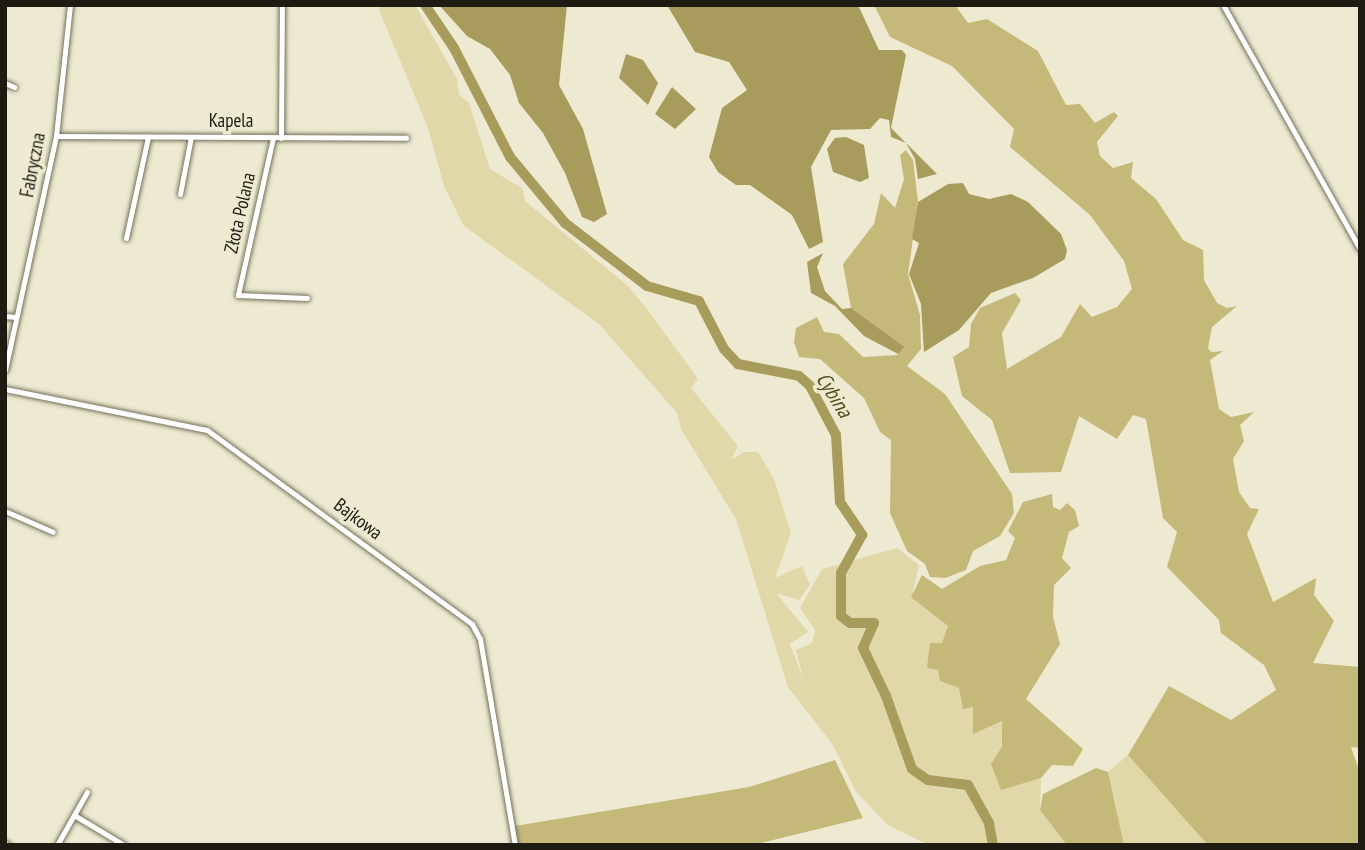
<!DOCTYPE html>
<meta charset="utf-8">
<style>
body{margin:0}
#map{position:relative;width:1365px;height:850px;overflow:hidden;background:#eeead2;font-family:"PT Sans Narrow",sans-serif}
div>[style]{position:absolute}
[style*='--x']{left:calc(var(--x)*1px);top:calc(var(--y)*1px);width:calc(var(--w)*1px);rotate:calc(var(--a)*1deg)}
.green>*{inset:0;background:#e0d8a8}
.forest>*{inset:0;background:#c4b979}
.water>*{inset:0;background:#a79c5c}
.river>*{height:10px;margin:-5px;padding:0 5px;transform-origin:5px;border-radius:5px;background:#a79c5c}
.roads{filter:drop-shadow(0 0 2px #74715b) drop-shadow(0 0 2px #74715b)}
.minor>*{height:5px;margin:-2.5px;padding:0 2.5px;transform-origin:2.5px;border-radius:2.5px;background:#fff}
span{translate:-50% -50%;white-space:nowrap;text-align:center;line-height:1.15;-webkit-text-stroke:7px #eeead2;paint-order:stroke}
.street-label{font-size:19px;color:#1d1b12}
.water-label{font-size:21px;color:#564e1d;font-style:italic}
.frame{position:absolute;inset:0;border:7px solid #1d1b12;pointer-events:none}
</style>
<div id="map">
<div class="green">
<i style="clip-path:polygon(377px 5px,415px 5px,457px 79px,459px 95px,469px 103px,490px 169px,522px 188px,525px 201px,628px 286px,648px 310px,698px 379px,691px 388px,738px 446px,731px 460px,744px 452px,758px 452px,774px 479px,791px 533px,775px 578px,802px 566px,810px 585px,799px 600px,776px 593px,808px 632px,790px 644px,803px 678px,796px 650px,812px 643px,815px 630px,800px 608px,822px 569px,897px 548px,919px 565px,912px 597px,948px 626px,938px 670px,940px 681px,959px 688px,973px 707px,1002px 720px,1001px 789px,1041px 778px,1040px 810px,1067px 845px,929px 845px,889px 826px,856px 792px,833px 745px,788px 687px,736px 519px,681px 429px,677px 413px,600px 325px,463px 225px,444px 186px,428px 128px)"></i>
<i style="clip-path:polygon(1128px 755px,1194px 825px,1208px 845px,1124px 845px,1108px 772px)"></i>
</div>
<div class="forest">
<i style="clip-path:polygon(874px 5px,955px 5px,968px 23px,987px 19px,1038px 51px,1066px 105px,1080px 104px,1095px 123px,1114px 112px,1118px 116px,1097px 142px,1100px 156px,1113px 168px,1133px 162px,1131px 178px,1156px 199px,1183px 240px,1203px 250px,1204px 280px,1217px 303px,1227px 308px,1237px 306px,1212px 327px,1208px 348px,1211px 352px,1223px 351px,1210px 360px,1219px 409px,1231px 417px,1254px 412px,1240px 425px,1244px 441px,1233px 459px,1239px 492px,1250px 508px,1259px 509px,1247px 534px,1273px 602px,1316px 578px,1314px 595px,1334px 621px,1313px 663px,1360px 667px,1360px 748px,1351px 747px,1360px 773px,1360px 845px,1208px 845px,1128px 755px,1169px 686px,1231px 720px,1276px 690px,1264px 665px,1221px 633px,1219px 620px,1167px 567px,1177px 532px,1163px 518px,1146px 419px,1133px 415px,1117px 439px,1079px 416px,1061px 472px,1010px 473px,992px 420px,962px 396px,953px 357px,969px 347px,971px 324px,980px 308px,1015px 293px,1021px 300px,1002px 333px,1007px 369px,1061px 337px,1080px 304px,1092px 317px,1117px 307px,1132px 289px,1124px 261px,1090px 215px,1010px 147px,1014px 129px,952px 66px,890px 37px)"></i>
<i style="clip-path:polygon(906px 150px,913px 160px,918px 202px,908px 274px,920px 315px,921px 349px,907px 366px,945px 394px,1012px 494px,1014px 513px,1000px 536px,973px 551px,966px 570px,945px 578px,930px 577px,925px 564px,907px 551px,890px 513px,891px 440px,880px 432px,864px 398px,820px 359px,799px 357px,794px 342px,796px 328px,817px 317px,824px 332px,839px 334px,863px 357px,897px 355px,905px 347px,851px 308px,843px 264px,874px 224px,881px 193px,895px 208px,904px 179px,900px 155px)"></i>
<i style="clip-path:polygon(1052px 494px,1053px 507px,1060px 510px,1067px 503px,1075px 510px,1079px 526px,1069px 532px,1062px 558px,1071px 568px,1054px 585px,1053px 617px,1060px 644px,1026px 699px,1083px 749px,1073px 766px,1052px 765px,1041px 778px,1001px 790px,991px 764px,1002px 747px,1002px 721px,973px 734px,973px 707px,963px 709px,959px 688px,940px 681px,938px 670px,927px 668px,930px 643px,942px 643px,948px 626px,911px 597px,922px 575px,942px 589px,980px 566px,1006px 560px,1015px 538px,1008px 531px,1023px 502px)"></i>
<i style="clip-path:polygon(835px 760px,863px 818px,757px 844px,519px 845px,515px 826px,749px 787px)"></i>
<i style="clip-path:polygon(1096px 768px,1108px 772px,1124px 845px,1067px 845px,1040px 810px,1043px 794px)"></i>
</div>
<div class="water">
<i style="clip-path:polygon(439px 5px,567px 5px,559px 85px,583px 129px,607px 214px,594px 222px,582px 217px,565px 173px,543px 133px,519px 103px,510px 75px,490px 49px,467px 36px)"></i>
<i style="clip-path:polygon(667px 5px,858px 5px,879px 50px,902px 50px,906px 55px,891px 128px,937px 174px,918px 179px,915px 159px,906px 143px,891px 137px,889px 120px,880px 118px,870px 129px,831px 130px,811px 167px,823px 242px,809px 249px,792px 215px,750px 185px,736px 185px,718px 172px,709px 157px,722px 108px,747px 90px,729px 62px,695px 52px)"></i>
<i style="clip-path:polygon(626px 54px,643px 60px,658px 83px,648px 105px,619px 78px)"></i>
<i style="clip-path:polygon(672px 87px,696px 109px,675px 129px,655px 114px)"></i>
<i style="clip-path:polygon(846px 137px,864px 145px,869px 178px,860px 182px,833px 172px,827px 149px,835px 138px)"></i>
<i style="clip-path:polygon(963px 183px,969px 194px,989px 199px,1011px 194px,1028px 202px,1061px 234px,1067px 250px,1065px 259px,1033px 278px,991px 293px,959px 330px,924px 352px,921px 304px,909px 274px,919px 243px,912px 239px,918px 202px,948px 184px)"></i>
<i style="clip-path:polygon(823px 253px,817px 267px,825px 291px,842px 309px,851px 308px,905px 347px,898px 354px,864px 336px,835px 306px,811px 293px,807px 262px)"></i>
</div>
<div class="river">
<i style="--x:425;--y:5;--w:52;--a:56"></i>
<i style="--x:454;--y:48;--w:123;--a:62.8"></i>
<i style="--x:510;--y:157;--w:86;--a:50.2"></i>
<i style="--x:565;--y:223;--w:103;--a:37.5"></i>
<i style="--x:647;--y:286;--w:54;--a:16.1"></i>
<i style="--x:699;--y:301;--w:54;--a:62.5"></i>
<i style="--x:724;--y:349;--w:21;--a:47"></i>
<i style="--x:738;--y:364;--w:62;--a:11.1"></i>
<i style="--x:799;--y:376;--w:15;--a:42"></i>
<i style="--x:810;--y:386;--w:55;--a:62"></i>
<i style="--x:836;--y:435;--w:67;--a:86.6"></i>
<i style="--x:840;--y:502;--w:40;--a:56"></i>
<i style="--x:862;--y:535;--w:43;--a:118.9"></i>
<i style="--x:841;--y:573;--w:43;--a:90"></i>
<i style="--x:841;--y:616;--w:11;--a:38"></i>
<i style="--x:850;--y:623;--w:24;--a:0"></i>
<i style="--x:874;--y:623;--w:27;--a:114"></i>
<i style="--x:863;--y:648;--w:53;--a:64.4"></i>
<i style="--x:886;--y:696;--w:77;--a:70.4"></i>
<i style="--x:912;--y:769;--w:19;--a:35"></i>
<i style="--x:928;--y:780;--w:40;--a:7.1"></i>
<i style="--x:968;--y:785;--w:43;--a:61.1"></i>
<i style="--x:989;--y:823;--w:22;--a:80"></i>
</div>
<div class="roads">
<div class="minor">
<i style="--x:1223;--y:5;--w:280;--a:60.7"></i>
<i style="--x:5;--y:83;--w:10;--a:24"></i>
<i style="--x:56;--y:136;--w:350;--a:0.3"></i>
<i style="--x:273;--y:138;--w:161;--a:102.6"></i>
<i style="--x:238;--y:295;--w:69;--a:2.5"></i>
<i style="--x:281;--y:138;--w:133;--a:-89.6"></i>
<i style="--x:180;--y:194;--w:58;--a:-79.1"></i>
<i style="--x:126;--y:238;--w:103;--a:-77.7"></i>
<i style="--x:5;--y:316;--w:11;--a:5"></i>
<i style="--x:5;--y:370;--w:239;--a:-77.7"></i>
<i style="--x:56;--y:136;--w:132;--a:-83.9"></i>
<i style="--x:5;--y:389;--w:206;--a:11.5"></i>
<i style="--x:207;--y:430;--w:328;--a:36.2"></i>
<i style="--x:472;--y:624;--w:17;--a:62"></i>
<i style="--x:480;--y:639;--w:209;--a:80.4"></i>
<i style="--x:5;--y:511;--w:52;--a:23.6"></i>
<i style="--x:74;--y:815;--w:58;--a:31"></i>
<i style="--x:5;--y:843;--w:4;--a:34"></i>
<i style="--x:57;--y:845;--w:61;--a:-60.5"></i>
</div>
</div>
<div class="street-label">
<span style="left:231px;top:121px">Kapela</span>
<span style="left:33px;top:165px;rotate:-79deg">Fabryczna</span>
<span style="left:240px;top:213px;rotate:-77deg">Złota Polana</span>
<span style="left:358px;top:519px;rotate:37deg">Bajkowa</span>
</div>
<div class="water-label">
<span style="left:834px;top:395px;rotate:58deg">Cybina</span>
</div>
<div class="frame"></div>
</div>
